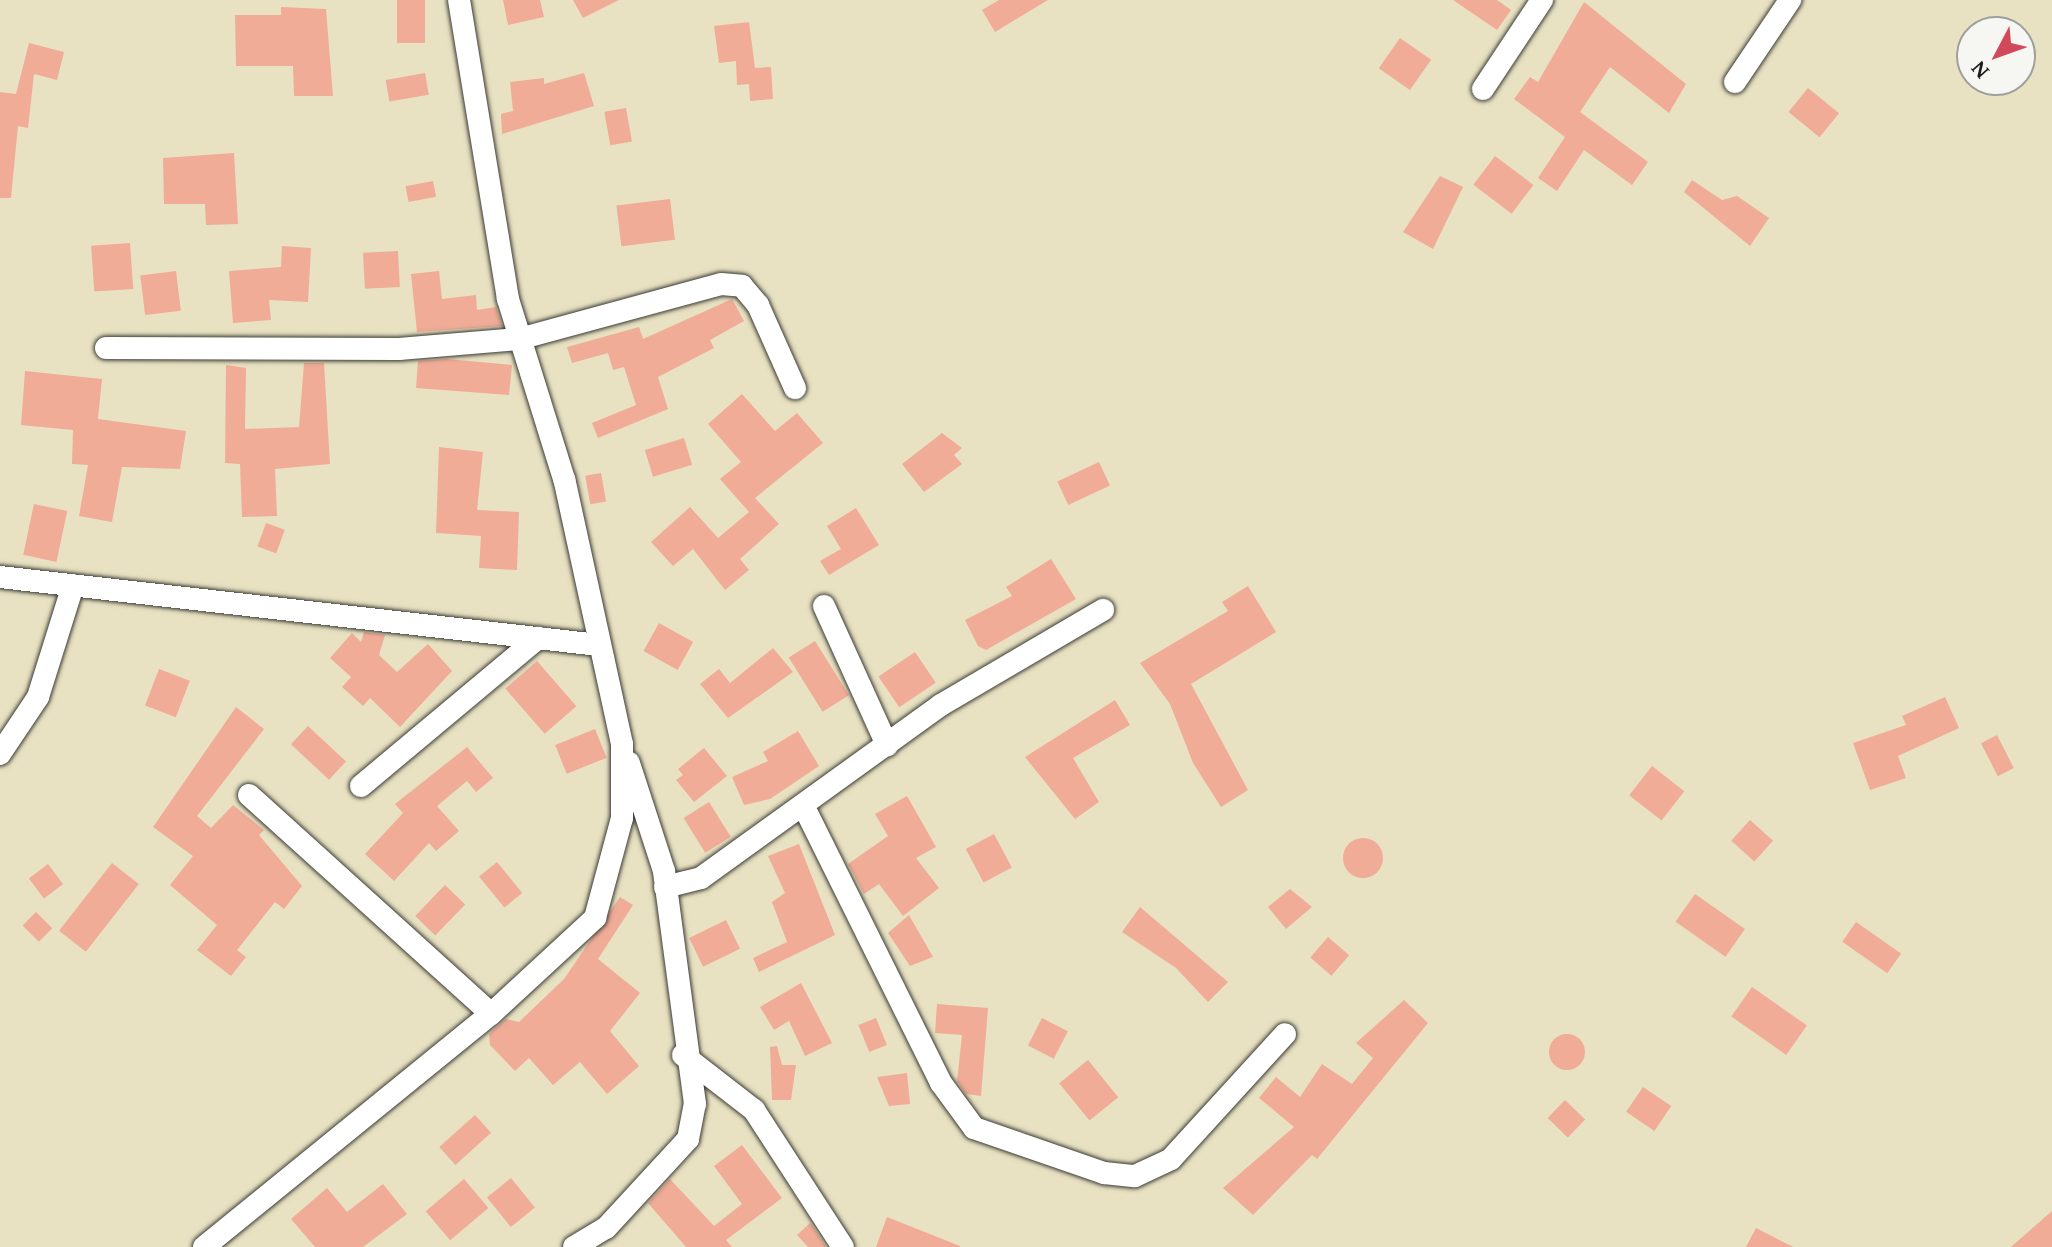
<!DOCTYPE html>
<style>
body{margin:0}
#map{position:relative;width:2052px;height:1247px;overflow:hidden;background:#e8e2c2;font-family:"Gentium Book Plus",serif}
div>[style]{position:absolute}
[style*='--x']{left:calc(var(--x)*1px);top:calc(var(--y)*1px);width:calc(var(--w)*1px);rotate:calc(var(--a)*1deg)}
.building>*{inset:0;background:#f0ac97;transform-origin:0 0}
.round{border-radius:50%}
.roads{filter:drop-shadow(0 0 2px #3b3a35) drop-shadow(0 0 2px #3b3a35)}
.street>*{height:22px;margin:-11px;padding:0 11px;transform-origin:11px;border-radius:11px;background:#fff}
span{translate:-50% -50%;white-space:nowrap;text-align:center;line-height:1.15;-webkit-text-stroke:8px #f6f6f2;paint-order:stroke}
.north{position:absolute;left:1956px;top:16px;width:80px;height:80px;box-sizing:border-box;background:#f6f6f2;border:2px solid #9f9f9c;border-radius:50%;rotate:229deg;font-size:22px;font-weight:700;line-height:32px;text-align:center;color:#1c1c1c}
.north::after{content:'';display:block;margin:auto;width:28px;height:36px;background:#d1495b;clip-path:polygon(50% 0,100% 100%,50% 72%,0 100%)}
</style>
<div id="map">
<div class="building">
<i style="left:397px;top:0;width:28px;height:43px"></i>
<i style="clip-path:polygon(503px 0,540px 0,544px 17px,508px 25px)"></i>
<i style="clip-path:polygon(573px 0,619px 0,583px 18px)"></i>
<i style="clip-path:polygon(999px 0,1048px 0,995px 32px,982px 10px)"></i>
<i style="clip-path:polygon(1453px 0,1497px 0,1511px 10px,1497px 30px)"></i>
<i style="clip-path:polygon(1584px 2px,1686px 84px,1669px 113px,1610px 67px,1580px 112px,1648px 162px,1632px 185px,1584px 150px,1557px 191px,1538px 178px,1565px 137px,1514px 99px,1530px 77px,1538px 82px)"></i>
<i style="clip-path:polygon(281px 7px,326px 9px,333px 96px,294px 96px,293px 66px,236px 66px,235px 15px,281px 15px)"></i>
<i style="clip-path:polygon(749px 22px,755px 68px,771px 67px,773px 99px,750px 101px,749px 84px,737px 85px,736px 61px,719px 63px,714px 26px)"></i>
<i style="left:1400px;top:38px;width:38px;height:37px;rotate:35deg"></i>
<i style="clip-path:polygon(29px 43px,64px 52px,57px 80px,34px 74px,28px 128px,18px 126px,11px 198px,0 198px,0 92px,16px 94px)"></i>
<i style="left:425px;top:73px;width:22px;height:40px;rotate:80deg"></i>
<i style="clip-path:polygon(584px 73px,594px 106px,502px 134px,501px 114px,513px 111px,510px 82px,544px 78px,544px 84px)"></i>
<i style="left:1808px;top:88px;width:40px;height:31px;rotate:39deg"></i>
<i style="left:626px;top:108px;width:34px;height:22px;rotate:80deg"></i>
<i style="clip-path:polygon(234px 153px,238px 224px,206px 225px,205px 204px,164px 204px,163px 158px)"></i>
<i style="left:1495px;top:156px;width:48px;height:36px;rotate:37deg"></i>
<i style="clip-path:polygon(1440px 176px,1463px 187px,1433px 249px,1403px 232px)"></i>
<i style="clip-path:polygon(1692px 180px,1722px 200px,1737px 196px,1769px 218px,1750px 246px,1684px 192px)"></i>
<i style="left:433px;top:181px;width:16px;height:28px;rotate:79deg"></i>
<i style="left:670px;top:199px;width:41px;height:54px;rotate:83deg"></i>
<i style="left:130px;top:243px;width:46px;height:39px;rotate:86deg"></i>
<i style="clip-path:polygon(282px 246px,311px 248px,308px 302px,269px 300px,271px 320px,233px 323px,229px 271px,281px 267px)"></i>
<i style="left:398px;top:251px;width:36px;height:35px;rotate:87deg"></i>
<i style="left:176px;top:271px;width:40px;height:36px;rotate:83deg"></i>
<i style="clip-path:polygon(439px 271px,442px 299px,476px 295px,477px 310px,496px 307px,502px 326px,417px 332px,411px 274px)"></i>
<i style="clip-path:polygon(732px 299px,744px 321px,710px 340px,714px 348px,658px 377px,668px 409px,598px 438px,592px 423px,636px 405px,624px 367px,613px 370px,608px 353px,572px 363px,567px 347px,639px 327px,643px 339px)"></i>
<i style="clip-path:polygon(447px 359px,512px 365px,509px 395px,416px 388px,418px 361px)"></i>
<i style="clip-path:polygon(304px 363px,324px 363px,330px 464px,275px 469px,277px 516px,242px 517px,240px 464px,225px 463px,226px 365px,246px 368px,245px 429px,299px 427px)"></i>
<i style="clip-path:polygon(25px 371px,102px 379px,98px 419px,186px 431px,180px 469px,122px 467px,112px 522px,79px 516px,88px 465px,72px 464px,73px 430px,21px 425px)"></i>
<i style="clip-path:polygon(742px 394px,775px 431px,797px 413px,823px 443px,755px 498px,779px 524px,740px 559px,749px 570px,725px 590px,693px 549px,673px 566px,651px 542px,690px 507px,718px 538px,749px 512px,720px 479px,741px 462px,708px 424px)"></i>
<i style="clip-path:polygon(942px 433px,962px 448px,954px 455px,962px 464px,924px 492px,902px 464px)"></i>
<i style="left:684px;top:438px;width:28px;height:41px;rotate:73deg"></i>
<i style="clip-path:polygon(439px 447px,483px 452px,477px 510px,519px 512px,517px 570px,479px 568px,481px 536px,436px 533px)"></i>
<i style="left:1099px;top:462px;width:26px;height:46px;rotate:65deg"></i>
<i style="left:601px;top:473px;width:29px;height:16px;rotate:80deg"></i>
<i style="left:34px;top:504px;width:34px;height:52px;rotate:12deg"></i>
<i style="clip-path:polygon(856px 508px,879px 545px,829px 575px,820px 561px,841px 549px,827px 526px)"></i>
<i style="left:266px;top:523px;width:20px;height:25px;rotate:20deg"></i>
<i style="clip-path:polygon(1051px 559px,1076px 599px,986px 650px,978px 646px,965px 620px,1012px 596px,1006px 587px)"></i>
<i style="clip-path:polygon(1248px 586px,1276px 632px,1191px 684px,1248px 790px,1221px 807px,1193px 763px,1170px 704px,1140px 663px,1228px 611px,1222px 602px)"></i>
<i style="left:659px;top:623px;width:39px;height:32px;rotate:29deg"></i>
<i style="clip-path:polygon(364px 632px,385px 635px,379px 655px,397px 672px,428px 644px,452px 671px,400px 727px,370px 698px,363px 706px,342px 687px,351px 677px,330px 658px,352px 633px,361px 642px)"></i>
<i style="left:815px;top:641px;width:64px;height:31px;rotate:58deg"></i>
<i style="clip-path:polygon(773px 648px,793px 672px,728px 718px,700px 684px,719px 669px,730px 683px)"></i>
<i style="left:915px;top:652px;width:37px;height:44px;rotate:56deg"></i>
<i style="left:537px;top:661px;width:60px;height:42px;rotate:49deg"></i>
<i style="left:159px;top:669px;width:33px;height:39px;rotate:21deg"></i>
<i style="clip-path:polygon(1945px 697px,1959px 728px,1898px 756px,1906px 778px,1870px 790px,1853px 743px,1906px 725px,1902px 716px)"></i>
<i style="clip-path:polygon(1115px 700px,1130px 725px,1073px 758px,1099px 802px,1075px 819px,1025px 757px)"></i>
<i style="clip-path:polygon(236px 707px,264px 729px,197px 816px,211px 828px,233px 805px,264px 830px,259px 835px,302px 886px,284px 909px,275px 902px,237px 950px,246px 957px,231px 976px,197px 950px,217px 925px,170px 885px,193px 856px,153px 827px)"></i>
<i style="left:308px;top:726px;width:52px;height:25px;rotate:43deg"></i>
<i style="left:595px;top:729px;width:31px;height:43px;rotate:68deg"></i>
<i style="clip-path:polygon(798px 731px,819px 766px,770px 799px,744px 805px,732px 777px,768px 761px,763px 752px)"></i>
<i style="left:1997px;top:735px;width:37px;height:18px;rotate:63deg"></i>
<i style="clip-path:polygon(467px 747px,493px 778px,476px 792px,467px 781px,437px 806px,459px 831px,436px 851px,429px 843px,394px 881px,365px 854px,403px 813px,395px 804px)"></i>
<i style="clip-path:polygon(704px 748px,727px 776px,694px 802px,676px 780px,683px 775px,678px 769px)"></i>
<i style="left:1652px;top:766px;width:41px;height:37px;rotate:38deg"></i>
<i style="clip-path:polygon(907px 796px,936px 847px,916px 858px,939px 888px,903px 916px,879px 884px,864px 894px,848px 864px,888px 836px,875px 814px)"></i>
<i style="left:709px;top:802px;width:41px;height:30px;rotate:58deg"></i>
<i style="left:1750px;top:820px;width:31px;height:28px;rotate:42deg"></i>
<i style="left:994px;top:834px;width:38px;height:32px;rotate:62deg"></i>
<i class="round" style="left:1343px;top:838px;width:40px;height:40px"></i>
<i style="clip-path:polygon(799px 844px,835px 935px,759px 972px,753px 958px,787px 942px,772px 902px,785px 893px,768px 856px)"></i>
<i style="left:497px;top:862px;width:40px;height:23px;rotate:51deg"></i>
<i style="left:112px;top:863px;width:34px;height:86px;rotate:38deg"></i>
<i style="left:48px;top:864px;width:25px;height:24px;rotate:53deg"></i>
<i style="left:445px;top:885px;width:28px;height:43px;rotate:44deg"></i>
<i style="clip-path:polygon(1290px 889px,1312px 907px,1286px 929px,1268px 907px)"></i>
<i style="left:1695px;top:894px;width:61px;height:34px;rotate:35deg"></i>
<i style="clip-path:polygon(620px 897px,633px 905px,598px 959px,640px 993px,610px 1031px,639px 1066px,607px 1094px,580px 1062px,553px 1085px,529px 1058px,515px 1071px,490px 1045px,489px 1034px,506px 1019px,519px 1022px,564px 979px)"></i>
<i style="clip-path:polygon(1140px 907px,1228px 982px,1208px 1002px,1176px 968px,1122px 932px)"></i>
<i style="left:36px;top:912px;width:23px;height:19px;rotate:45deg"></i>
<i style="clip-path:polygon(909px 915px,933px 957px,910px 966px,888px 933px)"></i>
<i style="left:726px;top:920px;width:32px;height:41px;rotate:64deg"></i>
<i style="left:1856px;top:922px;width:55px;height:24px;rotate:35deg"></i>
<i style="left:1328px;top:937px;width:28px;height:27px;rotate:41deg"></i>
<i style="clip-path:polygon(801px 983px,832px 1043px,805px 1056px,789px 1021px,774px 1030px,760px 1007px)"></i>
<i style="left:1752px;top:987px;width:67px;height:36px;rotate:35deg"></i>
<i style="clip-path:polygon(1404px 1000px,1428px 1023px,1317px 1159px,1312px 1155px,1253px 1215px,1223px 1188px,1294px 1127px,1259px 1098px,1276px 1077px,1300px 1097px,1322px 1064px,1352px 1084px,1373px 1058px,1356px 1043px)"></i>
<i style="clip-path:polygon(937px 1004px,988px 1008px,981px 1096px,966px 1094px,957px 1081px,962px 1035px,935px 1033px)"></i>
<i style="left:876px;top:1018px;width:29px;height:19px;rotate:68deg"></i>
<i style="left:1042px;top:1018px;width:29px;height:31px;rotate:27deg"></i>
<i class="round" style="left:1549px;top:1034px;width:36px;height:36px"></i>
<i style="clip-path:polygon(777px 1046px,782px 1065px,796px 1065px,791px 1100px,772px 1100px,770px 1047px)"></i>
<i style="left:1088px;top:1060px;width:48px;height:37px;rotate:51deg"></i>
<i style="clip-path:polygon(907px 1073px,910px 1104px,889px 1106px,877px 1077px)"></i>
<i style="left:1643px;top:1087px;width:34px;height:30px;rotate:34deg"></i>
<i style="left:1565px;top:1100px;width:28px;height:25px;rotate:44deg"></i>
<i style="left:475px;top:1115px;width:24px;height:48px;rotate:48deg"></i>
<i style="clip-path:polygon(742px 1145px,782px 1198px,726px 1240px,732px 1247px,686px 1247px,648px 1203px,670px 1179px,714px 1226px,742px 1204px,714px 1166px)"></i>
<i style="left:511px;top:1178px;width:38px;height:31px;rotate:51deg"></i>
<i style="left:464px;top:1179px;width:38px;height:50px;rotate:50deg"></i>
<i style="clip-path:polygon(383px 1184px,407px 1214px,363px 1247px,315px 1247px,291px 1219px,327px 1188px,347px 1212px)"></i>
<i style="clip-path:polygon(2052px 1211px,2052px 1247px,2011px 1247px)"></i>
<i style="clip-path:polygon(887px 1217px,960px 1246px,960px 1247px,876px 1247px)"></i>
<i style="clip-path:polygon(810px 1223px,812px 1225px,826px 1247px,808px 1247px,797px 1235px)"></i>
<i style="clip-path:polygon(1756px 1228px,1793px 1247px,1746px 1247px)"></i>
</div>
<div class="roads">
<div class="street">
<i style="--x:1735;--y:82;--w:99;--a:-56.1"></i>
<i style="--x:1483;--y:89;--w:107;--a:-56.5"></i>
<i style="--x:106;--y:348;--w:293;--a:0.2"></i>
<i style="--x:399;--y:349;--w:120;--a:-4.8"></i>
<i style="--x:519;--y:339;--w:209;--a:-15.2"></i>
<i style="--x:721;--y:284;--w:21;--a:5"></i>
<i style="--x:742;--y:286;--w:25;--a:50"></i>
<i style="--x:758;--y:305;--w:91;--a:66"></i>
<i style="--x:0;--y:577;--w:603;--a:6.48"></i>
<i style="--x:824;--y:606;--w:153;--a:65.6"></i>
<i style="--x:0;--y:754;--w:69;--a:-56.3"></i>
<i style="--x:38;--y:697;--w:117;--a:-72.6"></i>
<i style="--x:361;--y:786;--w:231;--a:-39.9"></i>
<i style="--x:249;--y:795;--w:326;--a:42.1"></i>
<i style="--x:804;--y:807;--w:308;--a:63.6"></i>
<i style="--x:941;--y:1083;--w:56;--a:53.7"></i>
<i style="--x:974;--y:1128;--w:138;--a:19.1"></i>
<i style="--x:1104;--y:1173;--w:31;--a:6"></i>
<i style="--x:1135;--y:1176;--w:40;--a:-25"></i>
<i style="--x:1171;--y:1159;--w:169;--a:-47.6"></i>
<i style="--x:665;--y:887;--w:37;--a:-14"></i>
<i style="--x:701;--y:878;--w:296;--a:-35.8"></i>
<i style="--x:941;--y:705;--w:188;--a:-30.4"></i>
<i style="--x:683;--y:1055;--w:90;--a:37.8"></i>
<i style="--x:754;--y:1110;--w:163;--a:57"></i>
<i style="--x:204;--y:1247;--w:370;--a:-39.1"></i>
<i style="--x:491;--y:1014;--w:142;--a:-42.7"></i>
<i style="--x:595;--y:918;--w:104;--a:-74.9"></i>
<i style="--x:622;--y:818;--w:74;--a:-90"></i>
<i style="--x:622;--y:744;--w:271;--a:-102.3"></i>
<i style="--x:564;--y:479;--w:189;--a:-107.3"></i>
<i style="--x:508;--y:299;--w:303;--a:-99.3"></i>
<i style="--x:574;--y:1247;--w:37;--a:-31"></i>
<i style="--x:606;--y:1228;--w:121;--a:-47.3"></i>
<i style="--x:688;--y:1139;--w:36;--a:-79"></i>
<i style="--x:695;--y:1104;--w:235;--a:-97.6"></i>
<i style="--x:664;--y:871;--w:114;--a:-108"></i>
</div>
</div>
<div class="north">N</div>
</div>
